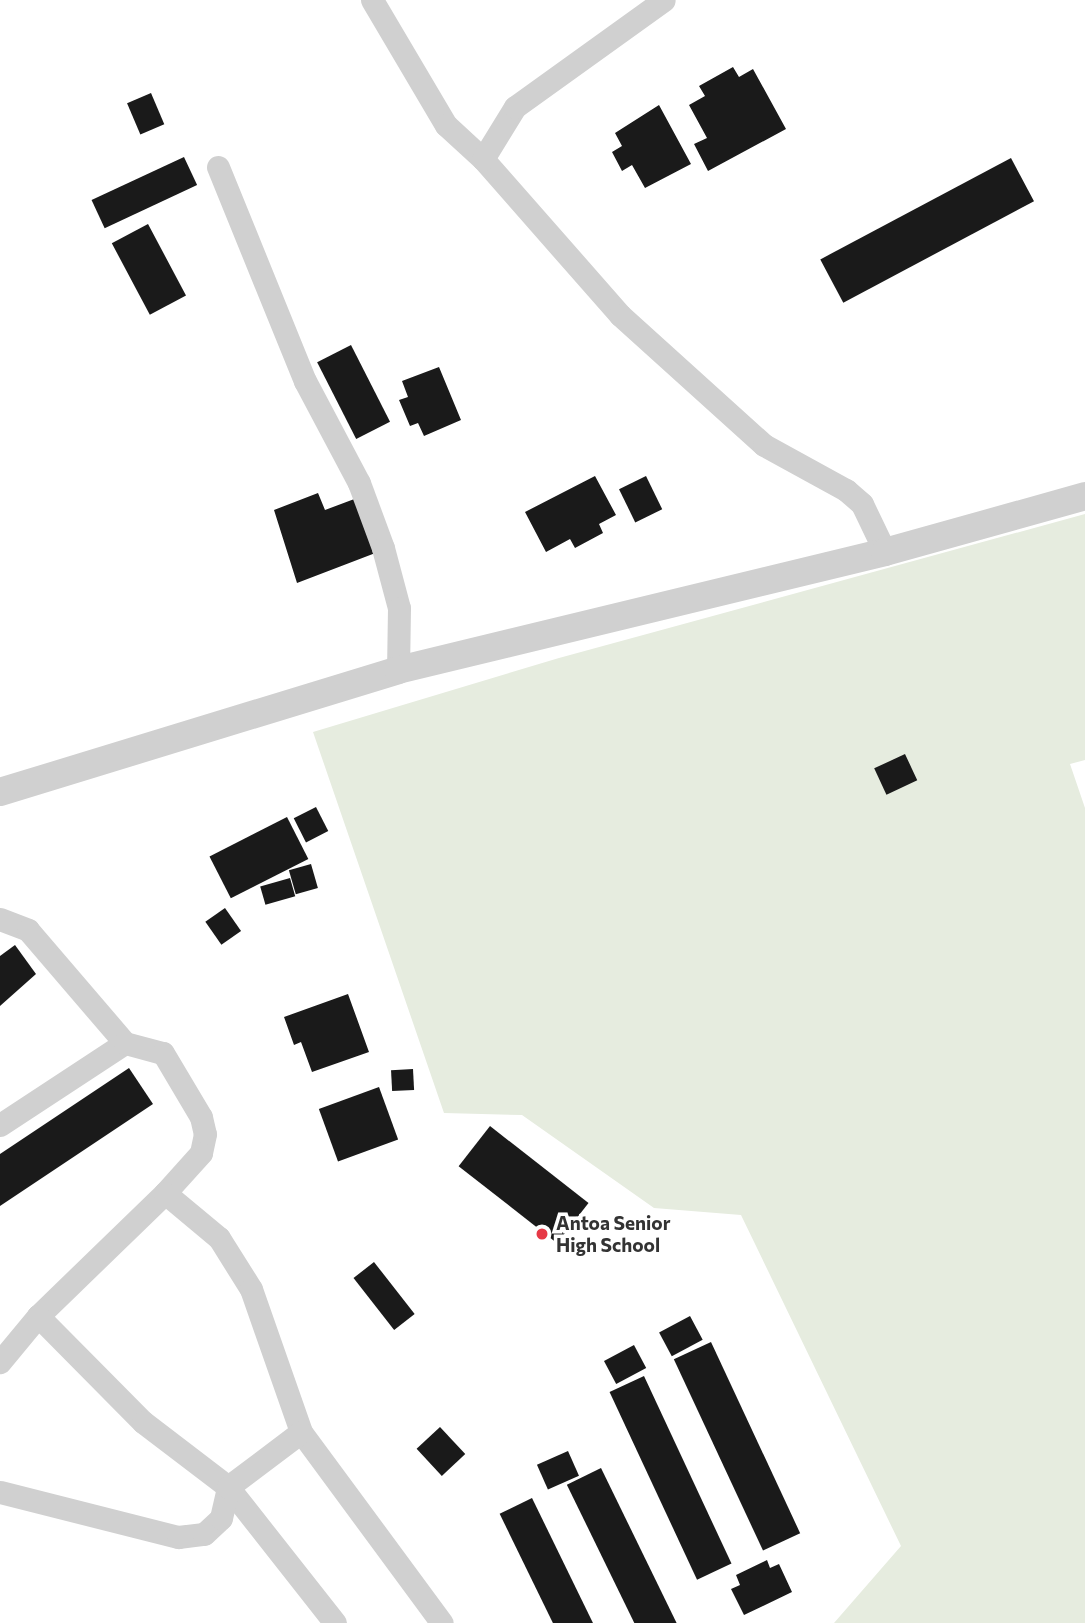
<!DOCTYPE html>
<style>
body{margin:0}
#map{position:relative;width:1085px;height:1623px;overflow:hidden;background:#fff;font-family:Commissioner,sans-serif}
div>[style]{position:absolute}
[style*='--x']{left:calc(var(--x)*1px);top:calc(var(--y)*1px);width:calc(var(--w)*1px);rotate:calc(var(--a)*1deg)}
.green>*{inset:0;background:#e6ecdf}
.building>*{inset:0;background:#1a1a1a;transform-origin:0 0}
.minor>*{height:23px;margin:-11.5px;padding:0 11.5px;transform-origin:11.5px;border-radius:11.5px;background:#d0d0d0}
.tertiary>*{height:28px;margin:-14px;padding:0 14px;transform-origin:14px;border-radius:14px;background:#d0d0d0}
.dots>*{width:19px;height:19px;translate:-50% -50%;box-sizing:border-box;border:4px solid #fff;border-radius:50%}
span{translate:-50% -50%;white-space:nowrap;text-align:center;line-height:1.15;-webkit-text-stroke:7px #fff;paint-order:stroke}
.poi-label{font-size:19px;color:#333;font-weight:700}
.left{translate:0 -50%;text-align:left}
</style>
<div id="map">
<div class="green">
<i style="clip-path:polygon(1085px 514px,1085px 760px,1070px 764px,1085px 808px,1085px 1623px,834px 1623px,901px 1546px,741px 1215px,654px 1208px,522px 1115px,444px 1113px,313px 732px,559px 658px)"></i>
</div>
<div class="building">
<i style="clip-path:polygon(733px 67px,739px 77px,753px 69px,786px 129px,708px 171px,694px 144px,707px 138px,689px 105px,705px 96px,699px 86px)"></i>
<i style="left:151px;top:93px;width:34px;height:26px;rotate:67deg"></i>
<i style="clip-path:polygon(659px 105px,691px 164px,645px 188px,632px 165px,622px 171px,612px 152px,622px 146px,615px 133px)"></i>
<i style="left:184px;top:157px;width:31px;height:102px;rotate:65deg"></i>
<i style="left:1011px;top:158px;width:49px;height:216px;rotate:62deg"></i>
<i style="left:148px;top:224px;width:81px;height:41px;rotate:62deg"></i>
<i style="left:351px;top:345px;width:86px;height:38px;rotate:63deg"></i>
<i style="clip-path:polygon(439px 367px,461px 420px,424px 436px,418px 423px,410px 426px,399px 400px,408px 397px,402px 381px)"></i>
<i style="clip-path:polygon(595px 476px,616px 515px,599px 524px,603px 533px,575px 548px,570px 539px,546px 552px,525px 512px)"></i>
<i style="left:646px;top:476px;width:37px;height:30px;rotate:64deg"></i>
<i style="clip-path:polygon(318px 493px,325px 510px,357px 498px,378px 552px,297px 583px,274px 510px)"></i>
<i style="left:905px;top:754px;width:29px;height:34px;rotate:65deg"></i>
<i style="left:316px;top:807px;width:27px;height:25px;rotate:63deg"></i>
<i style="left:287px;top:817px;width:47px;height:87px;rotate:63deg"></i>
<i style="left:311px;top:864px;width:25px;height:23px;rotate:74deg"></i>
<i style="left:290px;top:878px;width:19px;height:31px;rotate:74deg"></i>
<i style="left:225px;top:908px;width:28px;height:24px;rotate:55deg"></i>
<i style="clip-path:polygon(15px 945px,36px 974px,0 1006px,0 956px)"></i>
<i style="clip-path:polygon(348px 994px,369px 1052px,312px 1072px,301px 1042px,294px 1045px,284px 1017px)"></i>
<i style="clip-path:polygon(129px 1068px,153px 1104px,0 1206px,0 1154px)"></i>
<i style="left:413px;top:1069px;width:21px;height:22px;rotate:87deg"></i>
<i style="left:379px;top:1087px;width:56px;height:64px;rotate:70deg"></i>
<i style="left:490px;top:1126px;width:125px;height:51px;rotate:38deg"></i>
<i style="left:374px;top:1262px;width:66px;height:26px;rotate:52deg"></i>
<i style="left:690px;top:1316px;width:27px;height:35px;rotate:62deg"></i>
<i style="left:711px;top:1342px;width:211px;height:41px;rotate:65deg"></i>
<i style="left:634px;top:1345px;width:26px;height:34px;rotate:62deg"></i>
<i style="left:644px;top:1376px;width:207px;height:38px;rotate:65deg"></i>
<i style="left:440px;top:1427px;width:37px;height:32px;rotate:47deg"></i>
<i style="left:568px;top:1451px;width:27px;height:34px;rotate:66deg"></i>
<i style="left:601px;top:1468px;width:173px;height:38px;rotate:64deg"></i>
<i style="left:532px;top:1498px;width:140px;height:36px;rotate:64deg"></i>
<i style="clip-path:polygon(767px 1560px,770px 1568px,779px 1564px,792px 1592px,744px 1615px,731px 1589px,740px 1585px,736px 1575px)"></i>
</div>
<div class="minor">
<i style="--x:372;--y:0;--w:145;--a:59.4"></i>
<i style="--x:446;--y:125;--w:50;--a:42.6"></i>
<i style="--x:483;--y:159;--w:208;--a:48.7"></i>
<i style="--x:620;--y:315;--w:194;--a:42.1"></i>
<i style="--x:764;--y:445;--w:94;--a:28.8"></i>
<i style="--x:846;--y:490;--w:21;--a:41"></i>
<i style="--x:862;--y:504;--w:53;--a:64.4"></i>
<i style="--x:483;--y:159;--w:61;--a:-58.4"></i>
<i style="--x:515;--y:107;--w:183;--a:-35.7"></i>
<i style="--x:218;--y:167;--w:231;--a:67.9"></i>
<i style="--x:305;--y:381;--w:115;--a:62.1"></i>
<i style="--x:359;--y:483;--w:69;--a:69.7"></i>
<i style="--x:383;--y:548;--w:62;--a:75.1"></i>
<i style="--x:399;--y:608;--w:62;--a:90.9"></i>
<i style="--x:0;--y:919;--w:30;--a:21"></i>
<i style="--x:28;--y:930;--w:149;--a:49.4"></i>
<i style="--x:0;--y:1125;--w:149;--a:-33.3"></i>
<i style="--x:125;--y:1043;--w:39;--a:15"></i>
<i style="--x:163;--y:1053;--w:74;--a:59.3"></i>
<i style="--x:201;--y:1117;--w:17;--a:77"></i>
<i style="--x:205;--y:1134;--w:19;--a:102"></i>
<i style="--x:201;--y:1153;--w:54;--a:132"></i>
<i style="--x:165;--y:1193;--w:177;--a:135.9"></i>
<i style="--x:38;--y:1316;--w:60;--a:129.6"></i>
<i style="--x:165;--y:1193;--w:70;--a:39.8"></i>
<i style="--x:219;--y:1238;--w:60;--a:57.9"></i>
<i style="--x:251;--y:1289;--w:151;--a:70.7"></i>
<i style="--x:301;--y:1432;--w:237;--a:53.6"></i>
<i style="--x:38;--y:1316;--w:149;--a:45.3"></i>
<i style="--x:143;--y:1422;--w:107;--a:37.4"></i>
<i style="--x:228;--y:1487;--w:173;--a:51.8"></i>
<i style="--x:0;--y:1492;--w:184;--a:14.2"></i>
<i style="--x:178;--y:1537;--w:26;--a:-7"></i>
<i style="--x:204;--y:1534;--w:23;--a:-43"></i>
<i style="--x:221;--y:1518;--w:32;--a:-77"></i>
<i style="--x:228;--y:1487;--w:91;--a:-37"></i>
</div>
<div class="tertiary">
<i style="--x:0;--y:792;--w:416;--a:-17"></i>
<i style="--x:398;--y:670;--w:501;--a:-13.62"></i>
<i style="--x:885;--y:552;--w:208;--a:-15.6"></i>
</div>
<div class="dots">
<i style="left:542px;top:1234px;background:#e63946"></i>
</div>
<div class="poi-label">
<span class="left" style="left:556px;top:1234px">Antoa Senior<br>High School</span>
</div>
</div>
